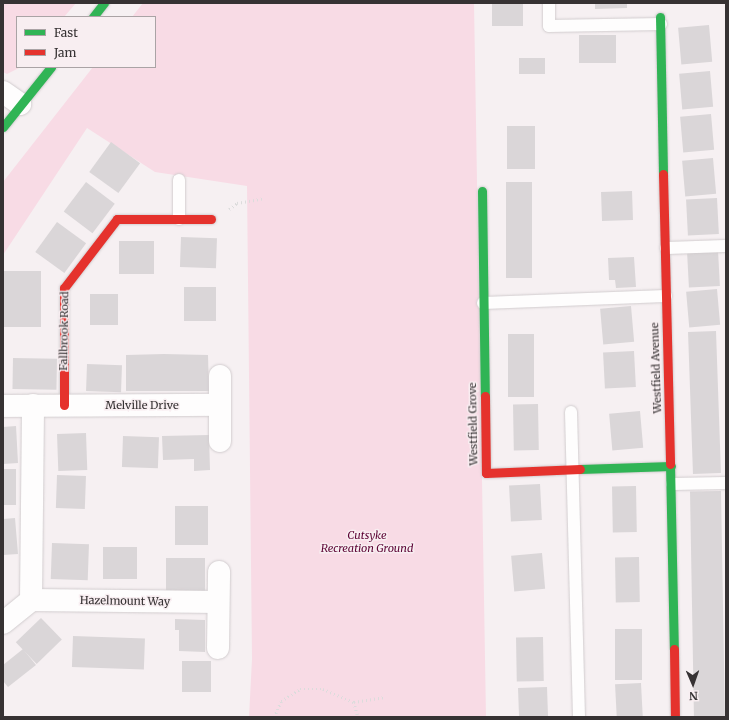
<!DOCTYPE html>
<style>
body{margin:0}
#map{position:relative;width:729px;height:720px;overflow:hidden;background:#f6f0f2;font-family:Merriweather,serif}
div>[style]{position:absolute}
[style*='--x']{left:calc(var(--x)*1px);top:calc(var(--y)*1px);width:calc(var(--w)*1px);rotate:calc(var(--a)*1deg)}
.green>*{inset:0;background:#f8dbe5}
.building>*{inset:0;background:#dad6d8;transform-origin:0 0}
.path>*{height:2.5px;margin-top:-1.25px;transform-origin:0;background:repeating-linear-gradient(90deg,#dcdcdc 0 1px,transparent 0 4px)}
.roads{filter:drop-shadow(0 0 1px #d1ccce) drop-shadow(0 0 1px #d1ccce)}
.lane>*{height:12px;margin:-6px;padding:0 6px;transform-origin:6px;border-radius:6px;background:#fefdfd}
.street>*{height:22px;margin:-11px;padding:0 11px;transform-origin:11px;border-radius:11px;background:#fefdfd}
.fast>*{height:9px;margin:-4.5px;padding:0 4.5px;transform-origin:4.5px;border-radius:4.5px;background:#30b455}
.jam>*{height:9px;margin:-4.5px;padding:0 4.5px;transform-origin:4.5px;border-radius:4.5px;background:#e5322d}
span{translate:-50% -50%;white-space:nowrap;text-align:center;line-height:1.15;-webkit-text-stroke:3px #f8eef1;paint-order:stroke}
.street-label{font-size:11px;color:#363233}
.park-label{font-size:11px;color:#5d0435;font-style:italic}
.frame{position:absolute;inset:0;border:4px solid #363233;pointer-events:none}
.legend{position:absolute;left:16px;top:16px;width:140px;height:52px;box-sizing:border-box;background:#f8eef1;border:1px solid #aaa3a5;margin:0;padding:5px 7px;list-style:none;font-size:12px;color:#363233}
.legend li{display:flex;align-items:center;gap:8px;height:20px}
.legend b{width:20px;border:1px solid #aaa3a5}
.north{position:absolute;left:673px;top:664px;width:40px;height:40px;-webkit-text-stroke:3px #f8eef1;paint-order:stroke;rotate:178deg;font-size:11px;font-weight:700;line-height:16px;text-align:center;color:#363233}
.north::after{content:'';display:block;margin:auto;width:14px;height:18px;background:#363233;clip-path:polygon(50% 0,100% 100%,50% 72%,0 100%)}
</style>
<div id="map">
<div class="green">
<i style="clip-path:polygon(3px 3px,76px 3px,64px 17px,17px 17px,17px 67px,21px 67px,7px 74px,3px 72px)"></i>
<i style="clip-path:polygon(143px 3px,474px 3px,486px 717px,249px 717px,252px 659px,247px 186px,155px 172px,87px 128px,3px 255px,3px 182px,93px 67px,155px 67px,155px 17px,132px 17px)"></i>
</div>
<div class="building">
<i style="left:492px;top:3px;width:31px;height:23px"></i>
<i style="clip-path:polygon(595px 3px,627px 3px,627px 8px,595px 9px)"></i>
<i style="left:709px;top:25px;width:37px;height:31px;rotate:85deg"></i>
<i style="left:579px;top:35px;width:37px;height:28px"></i>
<i style="left:545px;top:58px;width:16px;height:26px;rotate:90deg"></i>
<i style="left:710px;top:71px;width:36px;height:31px;rotate:85deg"></i>
<i style="left:711px;top:114px;width:36px;height:31px;rotate:85deg"></i>
<i style="left:507px;top:126px;width:28px;height:43px"></i>
<i style="left:111px;top:142px;width:36px;height:37px;rotate:36deg"></i>
<i style="left:713px;top:158px;width:36px;height:31px;rotate:85deg"></i>
<i style="left:86px;top:182px;width:36px;height:37px;rotate:37deg"></i>
<i style="left:506px;top:182px;width:26px;height:96px"></i>
<i style="left:632px;top:191px;width:29px;height:31px;rotate:88deg"></i>
<i style="left:717px;top:198px;width:36px;height:31px;rotate:87deg"></i>
<i style="left:57px;top:222px;width:36px;height:37px;rotate:36deg"></i>
<i style="left:181px;top:237px;width:36px;height:30px;rotate:2deg"></i>
<i style="left:119px;top:241px;width:35px;height:33px"></i>
<i style="left:718px;top:250px;width:36px;height:31px;rotate:87deg"></i>
<i style="clip-path:polygon(634px 257px,636px 287px,616px 288px,615px 280px,609px 280px,608px 258px)"></i>
<i style="left:4px;top:271px;width:37px;height:56px"></i>
<i style="left:184px;top:287px;width:32px;height:34px"></i>
<i style="left:717px;top:289px;width:36px;height:31px;rotate:85deg"></i>
<i style="left:90px;top:294px;width:28px;height:31px"></i>
<i style="left:631px;top:306px;width:36px;height:31px;rotate:85deg"></i>
<i style="left:716px;top:331px;width:142px;height:28px;rotate:88deg"></i>
<i style="left:508px;top:334px;width:26px;height:63px"></i>
<i style="left:634px;top:351px;width:36px;height:31px;rotate:87deg"></i>
<i style="clip-path:polygon(164px 354px,208px 355px,209px 391px,126px 391px,126px 355px)"></i>
<i style="left:13px;top:358px;width:44px;height:31px;rotate:1deg"></i>
<i style="left:87px;top:364px;width:35px;height:27px;rotate:2deg"></i>
<i style="left:538px;top:404px;width:46px;height:25px;rotate:89deg"></i>
<i style="left:640px;top:411px;width:37px;height:31px;rotate:85deg"></i>
<i style="clip-path:polygon(16px 426px,18px 463px,3px 464px,3px 427px)"></i>
<i style="left:86px;top:433px;width:37px;height:29px;rotate:88deg"></i>
<i style="clip-path:polygon(209px 435px,210px 470px,194px 471px,194px 459px,163px 460px,162px 436px)"></i>
<i style="left:123px;top:436px;width:36px;height:31px;rotate:2deg"></i>
<i style="left:3px;top:469px;width:13px;height:36px"></i>
<i style="left:57px;top:475px;width:29px;height:33px;rotate:2deg"></i>
<i style="left:540px;top:484px;width:36px;height:31px;rotate:87deg"></i>
<i style="left:636px;top:486px;width:46px;height:24px;rotate:89deg"></i>
<i style="left:721px;top:491px;width:226px;height:31px;rotate:89deg"></i>
<i style="left:175px;top:506px;width:33px;height:39px"></i>
<i style="clip-path:polygon(15px 518px,18px 554px,3px 555px,3px 519px)"></i>
<i style="left:52px;top:543px;width:37px;height:36px;rotate:2deg"></i>
<i style="left:103px;top:547px;width:34px;height:32px"></i>
<i style="left:542px;top:553px;width:36px;height:31px;rotate:85deg"></i>
<i style="left:639px;top:557px;width:45px;height:24px;rotate:89deg"></i>
<i style="left:166px;top:558px;width:39px;height:35px"></i>
<i style="left:41px;top:618px;width:30px;height:35px;rotate:46deg"></i>
<i style="clip-path:polygon(175px 619px,205px 620px,205px 652px,179px 651px,179px 630px,175px 630px)"></i>
<i style="left:615px;top:629px;width:27px;height:51px"></i>
<i style="left:73px;top:636px;width:72px;height:31px;rotate:2deg"></i>
<i style="left:543px;top:637px;width:44px;height:27px;rotate:89deg"></i>
<i style="clip-path:polygon(23px 649px,36px 665px,8px 687px,3px 681px,3px 665px)"></i>
<i style="left:182px;top:661px;width:29px;height:31px"></i>
<i style="left:641px;top:683px;width:34px;height:26px;rotate:87deg"></i>
<i style="left:547px;top:687px;width:30px;height:29px;rotate:88deg"></i>
</div>
<div class="path">
<i style="--x:229;--y:209;--w:10;--a:-37"></i>
<i style="--x:237;--y:203;--w:27;--a:-10"></i>
<i style="--x:354;--y:702;--w:16;--a:75"></i>
<i style="--x:274;--y:717;--w:17;--a:-66"></i>
<i style="--x:281;--y:701;--w:22;--a:-32"></i>
<i style="--x:300;--y:689;--w:23;--a:0"></i>
<i style="--x:323;--y:689;--w:34;--a:23"></i>
<i style="--x:354;--y:702;--w:30;--a:-9"></i>
</div>
<div class="roads">
<div class="lane">
<i style="--x:549;--y:3;--w:23;--a:90"></i>
<i style="--x:549;--y:26;--w:112;--a:-1"></i>
<i style="--x:179;--y:180;--w:39;--a:90"></i>
<i style="--x:666;--y:248;--w:60;--a:-1.9"></i>
<i style="--x:483;--y:303;--w:183;--a:-2.2"></i>
<i style="--x:571;--y:412;--w:305;--a:88.5"></i>
<i style="--x:672;--y:484;--w:54;--a:-1.1"></i>
</div>
<div class="street">
<i style="--x:3;--y:92;--w:21;--a:35"></i>
<i style="--x:3;--y:406;--w:217;--a:-0.3"></i>
<i style="--x:220;--y:441;--w:65;--a:-90"></i>
<i style="--x:31;--y:600;--w:187;--a:0.6"></i>
<i style="--x:3;--y:623;--w:36;--a:-39"></i>
<i style="--x:31;--y:600;--w:195;--a:-89.4"></i>
<i style="--x:218;--y:648;--w:76;--a:-89.2"></i>
</div>
<div class="fast">
<i style="--x:93;--y:17;--w:18;--a:-52"></i>
<i style="--x:660;--y:17;--w:157;--a:88.9"></i>
<i style="--x:3;--y:127;--w:77;--a:-51.3"></i>
<i style="--x:482;--y:191;--w:205;--a:89.2"></i>
<i style="--x:670;--y:464;--w:185;--a:88.8"></i>
<i style="--x:580;--y:469;--w:91;--a:-1.9"></i>
</div>
<div class="jam">
<i style="--x:663;--y:174;--w:290;--a:88.6"></i>
<i style="--x:485;--y:396;--w:77;--a:89.3"></i>
<i style="--x:486;--y:473;--w:94;--a:-2.4"></i>
<i style="--x:64;--y:405;--w:117;--a:-90"></i>
<i style="--x:64;--y:288;--w:87;--a:-52.5"></i>
<i style="--x:117;--y:219;--w:94;--a:0"></i>
<i style="--x:674;--y:649;--w:68;--a:89.2"></i>
</div>
</div>
<div class="street-label">
<span style="left:64px;top:331px;rotate:-89deg">Fallbrook Road</span>
<span style="left:656px;top:368px;rotate:-92deg">Westfield Avenue</span>
<span style="left:142px;top:405px">Melville Drive</span>
<span style="left:473px;top:424px;rotate:-91deg">Westfield Grove</span>
<span style="left:125px;top:601px;rotate:1deg">Hazelmount Way</span>
</div>
<div class="park-label">
<span style="left:367px;top:542px">Cutsyke<br>Recreation Ground</span>
</div>
<div class="frame"></div>
<ul class="legend">
<li><b style="height:5px;background:#30b455"></b>Fast</li>
<li><b style="height:5px;background:#e5322d"></b>Jam</li>
</ul>
<div class="north">N</div>
</div>
